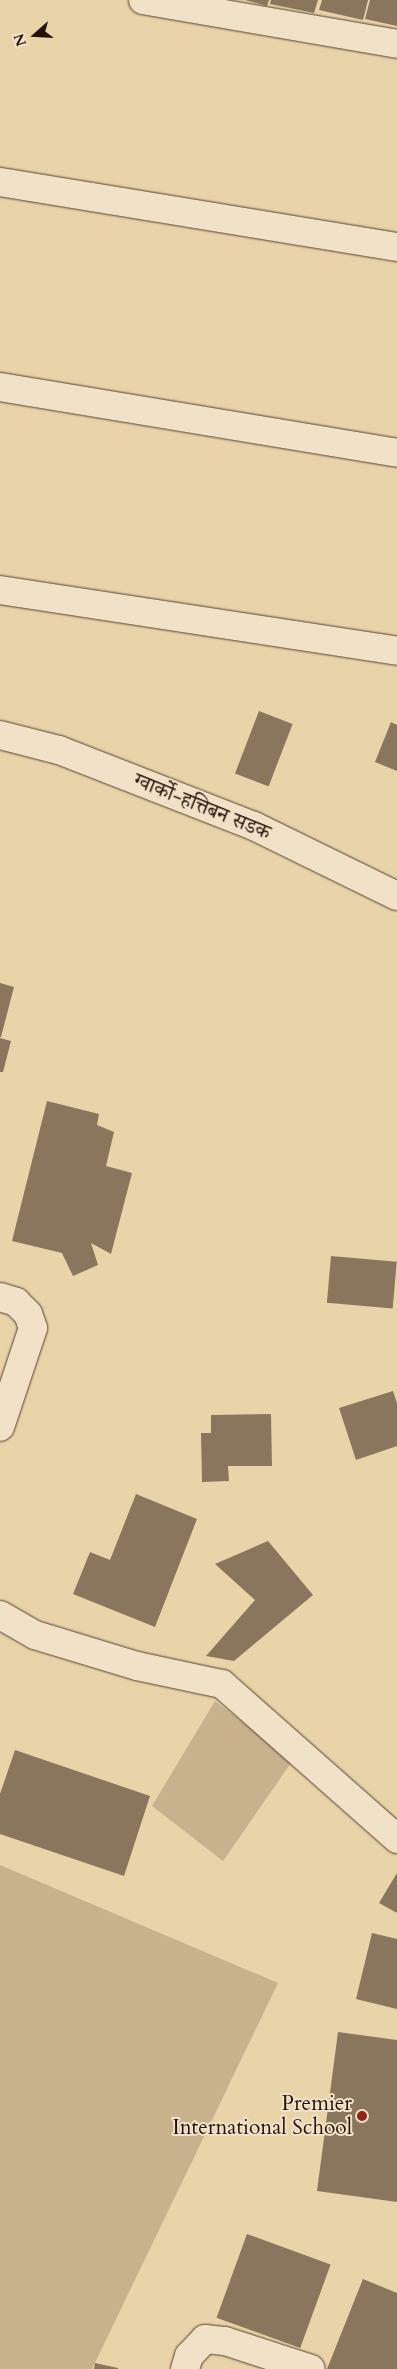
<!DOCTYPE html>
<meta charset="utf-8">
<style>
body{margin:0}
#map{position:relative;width:397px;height:2369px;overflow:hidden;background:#e9d3a9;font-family:Cardo,"Noto Serif Devanagari",serif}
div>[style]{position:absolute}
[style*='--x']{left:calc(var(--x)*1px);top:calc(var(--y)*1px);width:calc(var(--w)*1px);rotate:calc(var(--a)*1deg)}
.green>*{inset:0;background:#c8b28e}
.building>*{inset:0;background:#8a765d;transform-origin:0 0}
.roads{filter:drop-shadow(0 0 1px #554232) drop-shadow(0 0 1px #554232)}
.street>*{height:28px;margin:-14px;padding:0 14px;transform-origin:14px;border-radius:14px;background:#f1e2c7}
.secondary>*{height:28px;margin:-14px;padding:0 14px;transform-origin:14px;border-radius:14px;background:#f1e2c7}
.dots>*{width:14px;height:14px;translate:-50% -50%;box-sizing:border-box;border:2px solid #f1e2c7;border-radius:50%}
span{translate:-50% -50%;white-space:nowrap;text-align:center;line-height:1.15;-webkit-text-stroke:4px #f1e2c7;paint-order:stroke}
.street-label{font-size:21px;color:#24120a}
.poi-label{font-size:21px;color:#24120a}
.right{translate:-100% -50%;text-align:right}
.north{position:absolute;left:10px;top:10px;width:50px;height:50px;-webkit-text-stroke:4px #f1e2c7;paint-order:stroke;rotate:251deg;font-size:14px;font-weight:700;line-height:20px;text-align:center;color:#24120a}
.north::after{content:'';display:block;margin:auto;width:18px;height:22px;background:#24120a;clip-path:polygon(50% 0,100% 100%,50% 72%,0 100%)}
</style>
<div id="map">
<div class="green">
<i style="clip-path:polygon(215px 1701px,293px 1760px,223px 1861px,152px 1806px)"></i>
<i style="clip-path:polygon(0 1865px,278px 1983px,92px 2369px,0 2369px)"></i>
</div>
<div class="building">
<i style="clip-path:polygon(245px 0,269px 0,267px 6px)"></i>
<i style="clip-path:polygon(271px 0,318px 0,314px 13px,270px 4px)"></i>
<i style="clip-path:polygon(322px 0,368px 0,363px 20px,319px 10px)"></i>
<i style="clip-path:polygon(370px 0,397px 0,397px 26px,365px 19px)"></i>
<i style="left:259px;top:711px;width:36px;height:67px;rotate:21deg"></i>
<i style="clip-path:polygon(391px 722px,397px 725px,397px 771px,375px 762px)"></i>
<i style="clip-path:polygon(0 983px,14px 987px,1px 1037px,0 1037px)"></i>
<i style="clip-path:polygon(0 1038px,11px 1041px,3px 1072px,0 1072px)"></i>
<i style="clip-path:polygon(47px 1101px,99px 1114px,97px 1125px,114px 1132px,106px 1166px,132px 1173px,111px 1254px,91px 1243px,98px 1265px,73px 1276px,62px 1253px,12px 1241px)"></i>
<i style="left:331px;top:1256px;width:66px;height:47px;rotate:5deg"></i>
<i style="clip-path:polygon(393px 1391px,397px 1403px,397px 1446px,356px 1460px,339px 1408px)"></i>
<i style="clip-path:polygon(271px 1414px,272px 1466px,228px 1466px,229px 1481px,202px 1482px,201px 1433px,211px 1433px,211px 1415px)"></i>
<i style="clip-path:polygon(136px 1494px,197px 1519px,155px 1627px,73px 1594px,90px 1552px,110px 1560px)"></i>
<i style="clip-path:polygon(268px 1541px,313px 1595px,234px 1661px,206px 1656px,255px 1600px,215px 1564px)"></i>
<i style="clip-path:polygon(15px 1750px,150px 1796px,124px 1876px,0 1834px,0 1794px)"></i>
<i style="clip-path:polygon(397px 1873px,397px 1913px,379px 1903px)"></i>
<i style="clip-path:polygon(372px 1933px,397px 1939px,397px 2009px,356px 1999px)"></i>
<i style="clip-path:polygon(338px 2032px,397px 2040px,397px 2202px,317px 2191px)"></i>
<i style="left:247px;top:2234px;width:89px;height:89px;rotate:20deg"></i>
<i style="clip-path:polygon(363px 2279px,397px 2293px,397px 2369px,327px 2369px)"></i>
<i style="clip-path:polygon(95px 2363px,118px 2368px,118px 2369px,94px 2369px)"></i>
</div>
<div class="roads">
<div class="street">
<i style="--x:143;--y:0;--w:258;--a:9.8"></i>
<i style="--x:0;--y:182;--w:402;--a:9.3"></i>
<i style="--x:0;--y:387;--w:402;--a:9.4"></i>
<i style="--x:0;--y:590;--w:402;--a:8.7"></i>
<i style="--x:0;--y:1297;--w:17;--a:17"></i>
<i style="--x:16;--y:1302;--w:17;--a:45"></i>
<i style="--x:28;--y:1314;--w:15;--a:70"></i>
<i style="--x:33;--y:1328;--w:104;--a:108.4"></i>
<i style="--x:0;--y:1615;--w:40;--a:29.7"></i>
<i style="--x:35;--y:1635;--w:107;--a:16.9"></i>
<i style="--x:137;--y:1666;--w:87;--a:12"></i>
<i style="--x:222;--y:1684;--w:234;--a:41.5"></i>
<i style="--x:185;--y:2369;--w:14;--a:-73"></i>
<i style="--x:189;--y:2356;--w:23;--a:-47"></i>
<i style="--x:205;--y:2339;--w:20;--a:6"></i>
<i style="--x:225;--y:2341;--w:90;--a:18"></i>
</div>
<div class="secondary">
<i style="--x:0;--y:735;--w:61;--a:14.3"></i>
<i style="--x:59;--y:750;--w:209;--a:21.3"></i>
<i style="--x:254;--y:826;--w:159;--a:26.1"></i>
</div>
</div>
<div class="dots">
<i style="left:362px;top:2116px;background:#8f2418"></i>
</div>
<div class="street-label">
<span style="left:202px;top:807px;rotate:22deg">ग्वार्को-हत्तिबन सडक</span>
</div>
<div class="poi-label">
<span class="right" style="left:352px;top:2116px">Premier<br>International School</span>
</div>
<div class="north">N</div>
</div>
